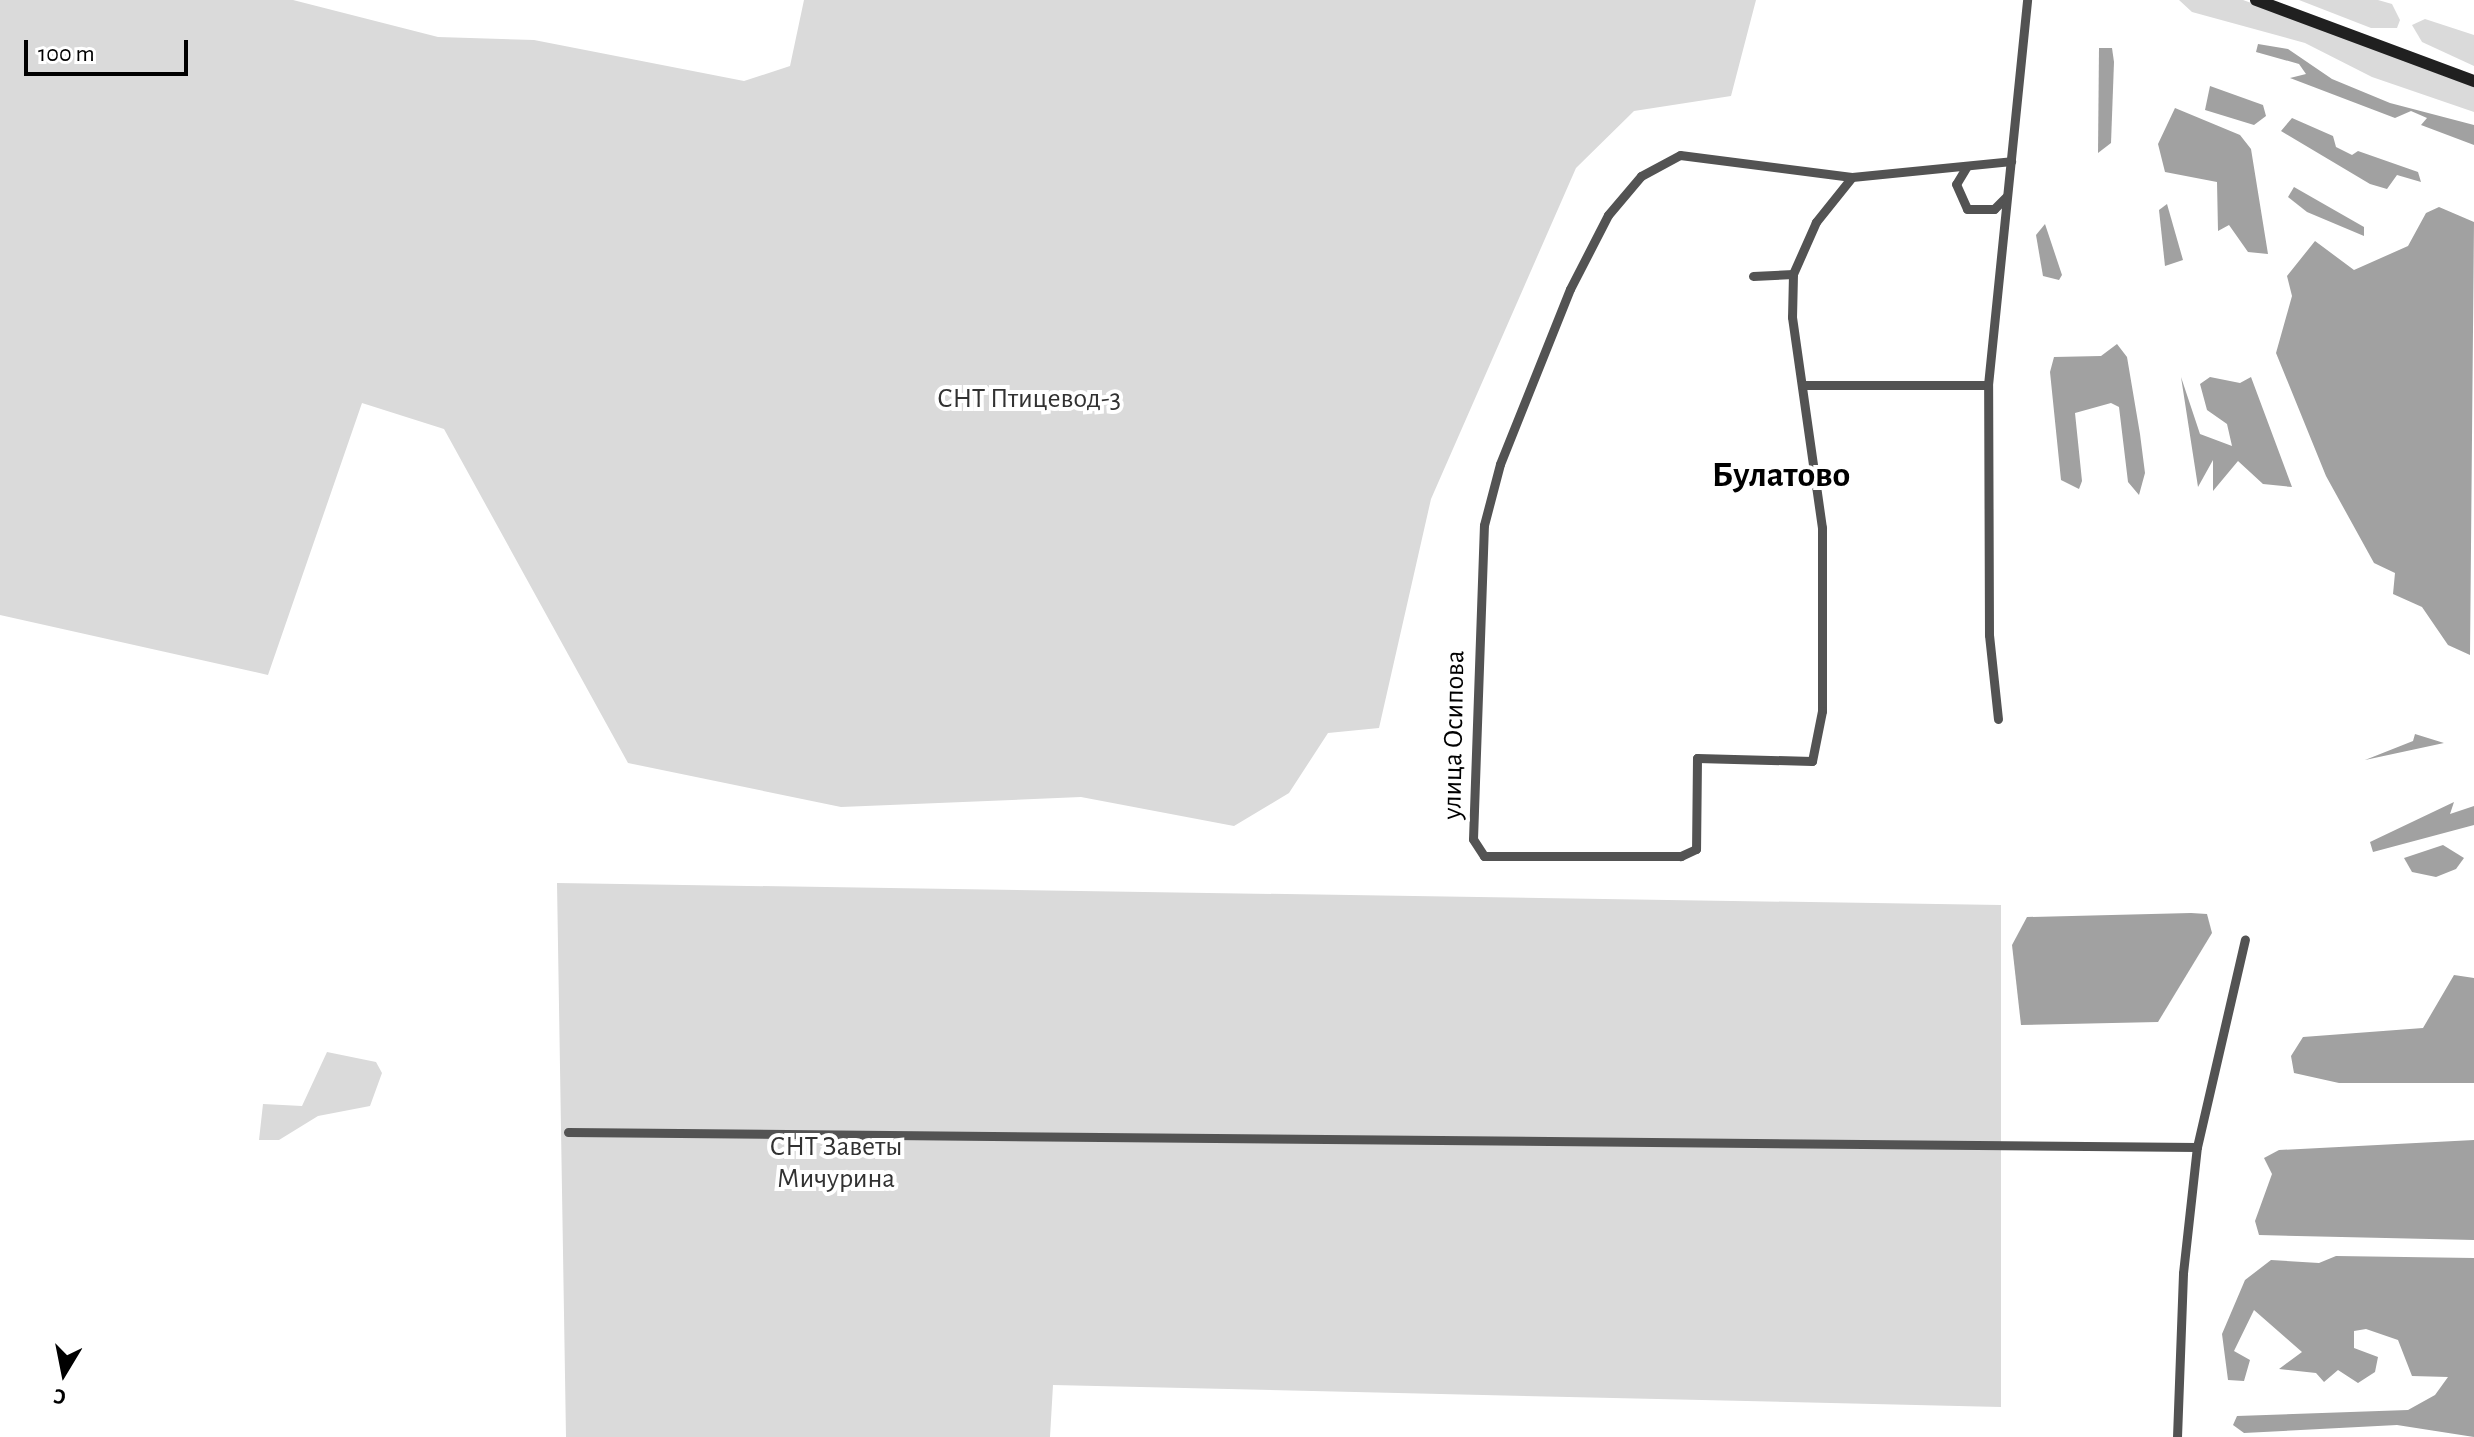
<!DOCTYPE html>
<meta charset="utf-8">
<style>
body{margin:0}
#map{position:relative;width:2474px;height:1437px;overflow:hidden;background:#fff;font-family:"Alegreya Sans",sans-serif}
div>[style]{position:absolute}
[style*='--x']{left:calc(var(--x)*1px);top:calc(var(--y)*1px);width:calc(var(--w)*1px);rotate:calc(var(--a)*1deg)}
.green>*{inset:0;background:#dadada}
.water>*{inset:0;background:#a1a1a1}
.minor>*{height:9px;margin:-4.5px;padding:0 4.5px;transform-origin:4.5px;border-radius:4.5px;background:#535353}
.secondary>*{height:12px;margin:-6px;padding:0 6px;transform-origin:6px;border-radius:6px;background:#202020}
span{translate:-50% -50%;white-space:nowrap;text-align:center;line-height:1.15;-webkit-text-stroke:8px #fff;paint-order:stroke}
.park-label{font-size:28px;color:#313131}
.street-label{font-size:28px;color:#000}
.district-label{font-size:36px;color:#000;font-weight:700}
.north{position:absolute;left:24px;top:1333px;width:80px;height:80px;-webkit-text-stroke:6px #fff;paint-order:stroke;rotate:190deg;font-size:22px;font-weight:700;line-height:32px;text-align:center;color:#000}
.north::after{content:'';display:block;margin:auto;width:28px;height:36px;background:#000;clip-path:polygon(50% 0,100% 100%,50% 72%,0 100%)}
.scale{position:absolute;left:24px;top:40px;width:164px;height:36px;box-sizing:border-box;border:4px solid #000;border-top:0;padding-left:10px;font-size:24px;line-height:28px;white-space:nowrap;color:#000;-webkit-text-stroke:6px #fff;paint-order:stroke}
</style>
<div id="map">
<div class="green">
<i style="clip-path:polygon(0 0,293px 0,438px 37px,534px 40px,744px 81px,790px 66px,804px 0,1756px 0,1731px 96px,1634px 111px,1576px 168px,1431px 499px,1379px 728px,1328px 733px,1289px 793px,1234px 826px,1081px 797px,841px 807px,628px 763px,444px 429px,362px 403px,268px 675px,0 615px)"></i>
<i style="clip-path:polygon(2179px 0,2243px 0,2423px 65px,2474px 85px,2474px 112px,2372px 77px,2305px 43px,2192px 12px)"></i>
<i style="clip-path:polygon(2299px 0,2378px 0,2392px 4px,2400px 20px,2397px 28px,2371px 28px)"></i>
<i style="clip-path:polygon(2425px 19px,2474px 35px,2474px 66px,2422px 42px,2412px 25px)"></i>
<i style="clip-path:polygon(557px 883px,2001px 905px,2001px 1407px,1053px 1385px,1050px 1437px,566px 1437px)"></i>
<i style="clip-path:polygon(327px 1052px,376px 1062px,382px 1073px,370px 1106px,318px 1116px,279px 1140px,259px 1140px,263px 1104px,302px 1106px)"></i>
</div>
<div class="water">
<i style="clip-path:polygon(2258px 44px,2288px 49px,2332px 79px,2390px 103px,2474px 125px,2474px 145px,2421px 125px,2427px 118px,2411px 111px,2395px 118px,2290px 78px,2306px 74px,2299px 64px,2256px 52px)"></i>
<i style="clip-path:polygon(2099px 48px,2112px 48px,2114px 62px,2111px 143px,2098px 153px)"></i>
<i style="clip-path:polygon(2210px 86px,2263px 105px,2266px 116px,2254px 125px,2205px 110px)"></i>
<i style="clip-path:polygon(2175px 108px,2240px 135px,2251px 149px,2268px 254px,2248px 252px,2229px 225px,2218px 231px,2217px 182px,2165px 172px,2158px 144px)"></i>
<i style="clip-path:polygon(2292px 118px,2333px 136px,2336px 147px,2352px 155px,2358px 151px,2418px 172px,2421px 182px,2397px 175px,2387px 189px,2370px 184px,2281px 131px)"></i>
<i style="clip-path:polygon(2294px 187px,2364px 227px,2364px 236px,2307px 212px,2288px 197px)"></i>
<i style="clip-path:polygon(2167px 204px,2183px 260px,2165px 266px,2159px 210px)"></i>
<i style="clip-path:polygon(2439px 207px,2474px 222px,2470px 655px,2448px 645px,2422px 607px,2393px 594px,2395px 573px,2374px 563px,2326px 476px,2276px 353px,2292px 296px,2287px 276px,2315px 241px,2354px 270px,2408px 246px,2426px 213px)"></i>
<i style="clip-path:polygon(2045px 224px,2062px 275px,2059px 280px,2043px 276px,2036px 235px)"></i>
<i style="clip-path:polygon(2117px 344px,2127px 357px,2140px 434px,2145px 473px,2139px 495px,2128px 482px,2119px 407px,2111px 403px,2075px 413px,2082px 481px,2079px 489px,2061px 480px,2050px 372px,2054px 357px,2101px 356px)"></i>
<i style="clip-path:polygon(2181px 377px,2200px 434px,2232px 446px,2227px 424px,2207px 410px,2200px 384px,2210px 377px,2240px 383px,2251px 377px,2292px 487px,2263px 484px,2238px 461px,2213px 491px,2213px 460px,2198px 487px)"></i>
<i style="clip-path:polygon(2415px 734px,2444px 743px,2365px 760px,2413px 741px)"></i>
<i style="clip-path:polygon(2454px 802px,2450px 814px,2474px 806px,2474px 825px,2373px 852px,2370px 842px)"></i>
<i style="clip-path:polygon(2443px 845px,2464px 858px,2456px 869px,2436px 877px,2412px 872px,2404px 858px)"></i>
<i style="clip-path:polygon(2191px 913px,2207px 914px,2212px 933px,2158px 1022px,2021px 1025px,2012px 945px,2027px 917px)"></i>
<i style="clip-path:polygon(2454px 975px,2474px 978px,2474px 1083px,2339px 1083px,2294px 1073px,2291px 1056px,2303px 1037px,2423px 1028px)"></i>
<i style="clip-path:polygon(2474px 1140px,2474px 1240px,2259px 1235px,2255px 1221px,2272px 1174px,2264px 1158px,2279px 1150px)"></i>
<i style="clip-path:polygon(2336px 1256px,2474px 1258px,2474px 1437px,2397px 1425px,2244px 1433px,2233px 1425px,2237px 1416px,2408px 1410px,2435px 1395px,2448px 1377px,2412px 1376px,2398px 1340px,2366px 1329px,2354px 1331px,2354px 1348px,2378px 1357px,2375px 1372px,2358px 1383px,2338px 1370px,2324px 1382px,2316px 1373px,2279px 1369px,2302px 1352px,2254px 1310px,2234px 1351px,2250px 1360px,2244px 1381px,2228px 1380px,2222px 1334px,2245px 1280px,2271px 1260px,2319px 1263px)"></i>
</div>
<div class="minor">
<i style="--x:1967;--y:166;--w:21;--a:121"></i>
<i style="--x:1956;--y:184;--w:27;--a:66"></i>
<i style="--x:1967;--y:209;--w:27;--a:0"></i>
<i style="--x:1994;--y:209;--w:18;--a:-45"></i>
<i style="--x:1852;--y:177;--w:58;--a:128.7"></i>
<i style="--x:1816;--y:222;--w:57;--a:113.9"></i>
<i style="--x:1793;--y:274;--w:43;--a:91.3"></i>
<i style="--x:1792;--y:317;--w:213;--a:81.9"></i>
<i style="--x:1822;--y:528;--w:183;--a:90"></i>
<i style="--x:1822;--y:711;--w:51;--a:101.3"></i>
<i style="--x:1812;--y:761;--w:115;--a:-178.5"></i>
<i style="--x:1697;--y:758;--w:91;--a:90.6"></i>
<i style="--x:1696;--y:849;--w:17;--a:155"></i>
<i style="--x:1681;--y:856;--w:197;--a:180"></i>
<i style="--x:1484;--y:856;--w:20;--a:-123"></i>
<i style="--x:1473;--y:839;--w:314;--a:-88"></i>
<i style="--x:1484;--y:525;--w:63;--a:-75.3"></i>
<i style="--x:1500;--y:464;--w:188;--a:-68.2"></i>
<i style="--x:1570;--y:289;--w:83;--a:-62.8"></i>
<i style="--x:1608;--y:215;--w:51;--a:-49.8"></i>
<i style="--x:1641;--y:176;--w:44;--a:-28.3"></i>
<i style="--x:1680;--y:155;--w:173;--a:7.3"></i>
<i style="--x:1852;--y:177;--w:160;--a:-5.7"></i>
<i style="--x:1753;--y:276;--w:40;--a:-2.9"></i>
<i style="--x:1803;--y:385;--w:185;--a:0"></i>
<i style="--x:1998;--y:719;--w:84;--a:-96.1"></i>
<i style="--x:1989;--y:635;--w:250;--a:-90.2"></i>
<i style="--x:1988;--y:385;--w:387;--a:-84.2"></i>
<i style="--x:568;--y:1132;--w:1629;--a:0.53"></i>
<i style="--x:2177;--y:1437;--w:164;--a:-87.9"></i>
<i style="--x:2183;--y:1273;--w:127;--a:-83.7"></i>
<i style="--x:2197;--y:1147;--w:213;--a:-77"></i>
</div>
<div class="secondary">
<i style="--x:2256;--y:0;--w:233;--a:20.4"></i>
</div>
<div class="park-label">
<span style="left:1029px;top:399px">СНТ Птицевод-3</span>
<span style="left:836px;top:1163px">СНТ Заветы<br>Мичурина</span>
</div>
<div class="street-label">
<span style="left:1454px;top:735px;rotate:-89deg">улица Осипова</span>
</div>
<div class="district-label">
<span style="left:1781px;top:476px">Булатово</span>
</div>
<div class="north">С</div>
<div class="scale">100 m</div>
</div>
